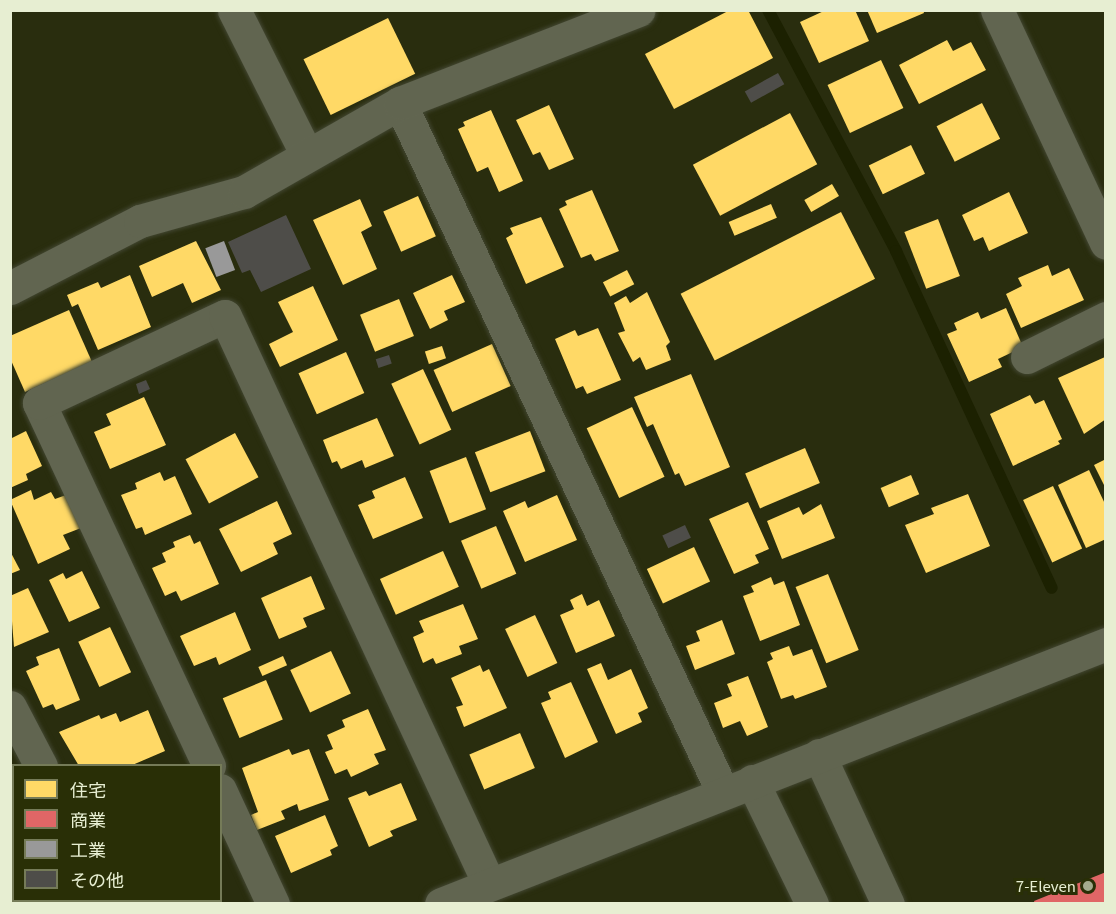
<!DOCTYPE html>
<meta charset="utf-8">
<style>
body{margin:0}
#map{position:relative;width:1116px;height:914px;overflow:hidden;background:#292d0e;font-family:Georgia,"Noto Sans JP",serif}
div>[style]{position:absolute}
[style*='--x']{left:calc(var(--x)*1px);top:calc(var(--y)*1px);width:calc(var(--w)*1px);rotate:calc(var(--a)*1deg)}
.homes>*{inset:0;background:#ffd966;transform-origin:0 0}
.shops>*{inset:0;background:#e06666}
.industry>*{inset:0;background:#999;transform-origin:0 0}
.stream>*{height:12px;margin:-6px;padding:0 6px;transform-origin:6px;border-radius:6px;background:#1c2101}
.building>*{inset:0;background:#4e4d49;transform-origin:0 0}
.roads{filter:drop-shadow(0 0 2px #424631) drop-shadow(0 0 2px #424631)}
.minor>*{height:33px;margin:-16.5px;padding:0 16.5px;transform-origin:16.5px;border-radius:16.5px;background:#616550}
.tertiary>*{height:33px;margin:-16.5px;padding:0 16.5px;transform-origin:16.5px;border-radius:16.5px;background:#616550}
.dots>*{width:16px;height:16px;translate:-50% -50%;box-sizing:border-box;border:3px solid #292f06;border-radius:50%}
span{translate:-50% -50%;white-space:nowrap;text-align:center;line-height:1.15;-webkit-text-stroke:6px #292f06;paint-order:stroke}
.poi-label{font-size:15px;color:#e7eed2}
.right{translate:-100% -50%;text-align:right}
.frame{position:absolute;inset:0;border:12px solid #e7eed2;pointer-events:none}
.legend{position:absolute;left:12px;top:764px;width:210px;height:138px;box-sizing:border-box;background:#292f06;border:2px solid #757b58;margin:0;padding:8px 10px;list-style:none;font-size:18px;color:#e7eed2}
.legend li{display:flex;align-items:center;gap:12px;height:30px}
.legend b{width:30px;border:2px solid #757b58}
</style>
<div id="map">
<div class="homes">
<i style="clip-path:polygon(730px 10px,748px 10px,773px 58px,674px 109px,645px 54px)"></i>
<i style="clip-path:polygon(826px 10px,855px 10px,869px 41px,819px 63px,800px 22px)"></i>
<i style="clip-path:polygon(867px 10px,923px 10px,924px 13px,877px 33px)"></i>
<i style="left:388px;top:18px;width:62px;height:94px;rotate:64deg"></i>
<i style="clip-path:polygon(947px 40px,953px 51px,971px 42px,986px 70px,919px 104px,899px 65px)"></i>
<i style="left:881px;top:60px;width:53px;height:59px;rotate:65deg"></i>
<i style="left:982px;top:103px;width:40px;height:51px;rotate:63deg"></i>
<i style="clip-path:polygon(549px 105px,574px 159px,549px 170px,540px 152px,533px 155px,516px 120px)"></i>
<i style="clip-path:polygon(491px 110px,523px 181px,499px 192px,488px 167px,477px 172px,458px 129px,465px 126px,463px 122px)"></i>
<i style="left:790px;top:113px;width:58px;height:110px;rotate:62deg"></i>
<i style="left:911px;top:145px;width:32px;height:47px;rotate:64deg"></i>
<i style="left:832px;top:184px;width:14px;height:32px;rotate:60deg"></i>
<i style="clip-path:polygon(592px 190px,619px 251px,595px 261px,591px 254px,581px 258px,559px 209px,567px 205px,565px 201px)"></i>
<i style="clip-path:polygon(1009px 192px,1028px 233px,989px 251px,983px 237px,974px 241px,962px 215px)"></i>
<i style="left:418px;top:196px;width:44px;height:38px;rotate:66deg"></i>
<i style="clip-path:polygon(360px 199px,372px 226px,361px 232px,377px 269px,343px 285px,313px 220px)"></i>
<i style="left:771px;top:204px;width:15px;height:46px;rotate:67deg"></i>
<i style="left:841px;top:212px;width:75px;height:180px;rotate:63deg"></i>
<i style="clip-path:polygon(541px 217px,564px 267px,526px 284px,506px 238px,513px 234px,510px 228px)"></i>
<i style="left:938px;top:219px;width:61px;height:36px;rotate:69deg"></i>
<i style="clip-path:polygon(196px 241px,221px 290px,192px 303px,183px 283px,152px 297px,139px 266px)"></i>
<i style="clip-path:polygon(1048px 265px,1052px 276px,1069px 268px,1084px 300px,1021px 328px,1006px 294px,1022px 286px,1018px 278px)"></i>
<i style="left:627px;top:270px;width:16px;height:27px;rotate:63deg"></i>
<i style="clip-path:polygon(130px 275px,151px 327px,98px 350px,78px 304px,72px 307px,67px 295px,98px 282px,101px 288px)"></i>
<i style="clip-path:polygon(452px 275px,465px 302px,444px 311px,448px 320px,430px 329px,413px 293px)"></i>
<i style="clip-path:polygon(313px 286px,338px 340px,280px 367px,269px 344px,293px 332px,278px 302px)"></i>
<i style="clip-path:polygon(647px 292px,670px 342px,666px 346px,671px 360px,646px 370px,640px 357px,633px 362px,618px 333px,625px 331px,614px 303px,626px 296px,630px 303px)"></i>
<i style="left:399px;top:299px;width:40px;height:42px;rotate:68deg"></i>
<i style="clip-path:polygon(1006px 308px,1023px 347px,998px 359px,1002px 367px,969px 382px,947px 334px,957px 330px,954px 323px,978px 312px,981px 319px)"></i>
<i style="clip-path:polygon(69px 310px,92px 362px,25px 392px,10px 358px,10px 336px)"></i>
<i style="clip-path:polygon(598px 328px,621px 380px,587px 394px,583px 386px,576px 389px,555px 339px,575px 330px,578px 336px)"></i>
<i style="left:492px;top:344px;width:46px;height:64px;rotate:66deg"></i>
<i style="left:442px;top:346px;width:13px;height:18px;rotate:72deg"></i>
<i style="left:346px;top:352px;width:45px;height:52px;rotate:66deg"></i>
<i style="clip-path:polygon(1105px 357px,1106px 419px,1084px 434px,1058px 378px)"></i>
<i style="left:423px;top:369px;width:67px;height:35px;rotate:65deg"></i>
<i style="clip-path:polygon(691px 374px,730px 467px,685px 486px,679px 473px,675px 475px,653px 424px,647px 427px,634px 397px)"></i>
<i style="clip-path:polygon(1030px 395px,1035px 404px,1044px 400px,1062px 439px,1058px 441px,1060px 444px,1013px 466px,990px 414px)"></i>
<i style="clip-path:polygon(144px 397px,166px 445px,110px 469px,94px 432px,111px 425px,106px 414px)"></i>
<i style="left:632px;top:407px;width:77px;height:50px;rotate:65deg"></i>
<i style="clip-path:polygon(377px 418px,394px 456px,365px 468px,362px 460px,341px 469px,337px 461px,332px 463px,323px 440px)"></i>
<i style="clip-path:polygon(26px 431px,42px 466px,26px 474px,28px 480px,10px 488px,10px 439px)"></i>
<i style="left:530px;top:431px;width:43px;height:59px;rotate:69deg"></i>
<i style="left:235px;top:433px;width:50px;height:56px;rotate:62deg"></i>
<i style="left:805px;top:448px;width:38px;height:65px;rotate:67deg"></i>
<i style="left:466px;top:457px;width:56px;height:39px;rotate:69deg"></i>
<i style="clip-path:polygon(1106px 459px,1106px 489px,1094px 465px)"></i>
<i style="clip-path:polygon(1089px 470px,1106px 506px,1106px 539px,1086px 548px,1058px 485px)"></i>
<i style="clip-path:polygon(160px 472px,164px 481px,175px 476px,192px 514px,145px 535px,142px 527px,136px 529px,121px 495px,137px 489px,135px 483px)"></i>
<i style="left:911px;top:475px;width:21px;height:33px;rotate:67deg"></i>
<i style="clip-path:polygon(405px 477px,423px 518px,373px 539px,358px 505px,375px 498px,372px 491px)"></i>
<i style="left:1053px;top:486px;width:69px;height:33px;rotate:65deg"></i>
<i style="clip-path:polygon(31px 490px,34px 500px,51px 492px,55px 499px,66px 495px,81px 528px,63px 535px,70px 549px,38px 564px,10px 500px)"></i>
<i style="clip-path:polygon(968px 494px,990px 546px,926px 573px,905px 525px,934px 514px,931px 508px)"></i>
<i style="clip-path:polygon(557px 495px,577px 540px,525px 562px,503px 511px,525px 501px,528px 508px)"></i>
<i style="clip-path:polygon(277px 501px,292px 534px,273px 543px,278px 554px,241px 572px,219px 529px)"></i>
<i style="clip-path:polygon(748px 502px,769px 549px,755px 555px,759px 563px,734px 574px,709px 519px)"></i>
<i style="clip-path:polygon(821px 504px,835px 538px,782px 559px,767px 521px,799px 507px,803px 515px)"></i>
<i style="left:496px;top:526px;width:52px;height:38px;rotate:67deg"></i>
<i style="clip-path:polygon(190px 535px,194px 544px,200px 541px,219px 584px,181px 601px,176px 591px,165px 596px,152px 568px,166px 562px,162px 553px,175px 547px,173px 542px)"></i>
<i style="left:694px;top:547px;width:38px;height:52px;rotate:65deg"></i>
<i style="clip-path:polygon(10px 551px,20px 570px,10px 574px)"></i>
<i style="left:443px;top:551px;width:39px;height:69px;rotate:66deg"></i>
<i style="clip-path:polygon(82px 571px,100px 608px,69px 622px,49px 580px,63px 573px,66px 579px)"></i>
<i style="left:828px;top:574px;width:82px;height:35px;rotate:68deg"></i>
<i style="clip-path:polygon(311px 576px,325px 609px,303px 618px,307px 627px,279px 639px,261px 598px)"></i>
<i style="clip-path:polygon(771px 577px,774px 585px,784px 581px,800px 625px,760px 641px,743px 596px,754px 592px,751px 586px)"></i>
<i style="clip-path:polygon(28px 588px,49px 632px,14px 647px,10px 596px)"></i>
<i style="clip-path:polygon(582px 594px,587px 606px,599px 600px,615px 636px,576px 653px,560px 615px,574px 609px,570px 600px)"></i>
<i style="clip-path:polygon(463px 604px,478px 639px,459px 646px,462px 654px,436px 664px,433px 658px,423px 663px,413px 637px,424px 632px,419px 621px)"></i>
<i style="clip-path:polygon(235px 612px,251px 650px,219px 665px,216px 657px,194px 666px,180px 636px)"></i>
<i style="left:535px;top:615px;width:53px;height:33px;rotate:65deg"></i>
<i style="clip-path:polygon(722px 620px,735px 654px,695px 670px,686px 646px,700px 641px,696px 631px)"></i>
<i style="left:110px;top:627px;width:50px;height:35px;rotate:65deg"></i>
<i style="clip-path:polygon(789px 646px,793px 656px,812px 649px,827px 687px,795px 699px,793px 695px,781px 699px,767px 662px,773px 659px,770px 653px)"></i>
<i style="clip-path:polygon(59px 648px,80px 700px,56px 710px,53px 704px,43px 708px,26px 671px,39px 665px,36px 657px)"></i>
<i style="left:331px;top:651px;width:47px;height:45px;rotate:65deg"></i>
<i style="left:283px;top:656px;width:10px;height:27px;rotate:66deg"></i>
<i style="clip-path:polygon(601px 663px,608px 680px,631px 669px,648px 708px,638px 713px,642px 722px,616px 734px,587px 669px)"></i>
<i style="clip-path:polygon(480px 665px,483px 672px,489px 669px,507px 708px,464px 727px,456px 707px,463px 705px,451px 678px)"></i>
<i style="clip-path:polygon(748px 676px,768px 727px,747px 736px,740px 721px,723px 728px,714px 703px,732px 696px,727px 684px)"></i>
<i style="left:266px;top:680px;width:43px;height:47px;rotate:67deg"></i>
<i style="clip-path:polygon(571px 682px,598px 742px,565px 758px,541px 703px,551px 699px,548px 692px)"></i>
<i style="clip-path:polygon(368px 709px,386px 750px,374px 754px,379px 764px,351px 777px,347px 769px,335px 774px,325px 752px,333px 749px,327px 735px,345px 727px,342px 720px)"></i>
<i style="clip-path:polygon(148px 710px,165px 751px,130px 766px,79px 766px,59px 732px,99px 715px,101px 719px,116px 713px,120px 722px)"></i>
<i style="left:520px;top:733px;width:38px;height:55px;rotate:67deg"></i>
<i style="clip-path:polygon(289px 749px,292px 755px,309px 749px,329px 800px,299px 811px,297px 804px,281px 811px,285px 819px,257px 830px,251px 815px,258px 812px,242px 768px)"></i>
<i style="left:14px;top:780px;width:39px;height:4px;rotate:90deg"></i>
<i style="clip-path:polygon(401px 783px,417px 820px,390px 831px,393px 836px,369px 847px,348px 798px,366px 791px,369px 796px)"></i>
<i style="clip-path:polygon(325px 815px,338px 846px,330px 850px,332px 855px,291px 873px,275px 836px)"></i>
<i style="clip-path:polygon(14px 873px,14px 900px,69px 904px,14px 904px,10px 896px)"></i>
<i style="left:142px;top:900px;width:36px;height:4px"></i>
</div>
<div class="shops">
<i style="clip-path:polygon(1106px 872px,1106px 904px,1035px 904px,1034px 901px)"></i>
</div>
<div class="industry">
<i style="left:224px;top:241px;width:31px;height:20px;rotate:69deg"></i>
</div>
<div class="stream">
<i style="--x:768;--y:10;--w:273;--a:62"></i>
<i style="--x:896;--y:251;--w:371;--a:65.2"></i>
</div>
<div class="building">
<i style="left:778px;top:73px;width:13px;height:38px;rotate:61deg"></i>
<i style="clip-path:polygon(286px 215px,311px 269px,261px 292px,250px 270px,242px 273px,228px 242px)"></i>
<i style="left:389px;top:355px;width:9px;height:14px;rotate:72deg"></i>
<i style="clip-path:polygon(146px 380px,150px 389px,139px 394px,136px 384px)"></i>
<i style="left:685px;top:525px;width:14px;height:25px;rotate:65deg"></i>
</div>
<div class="roads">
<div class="minor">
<i style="--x:234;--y:10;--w:162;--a:63.3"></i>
<i style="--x:997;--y:10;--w:257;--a:64.9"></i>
<i style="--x:400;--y:103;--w:762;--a:64.91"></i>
<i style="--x:10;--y:288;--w:146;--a:-27.3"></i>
<i style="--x:140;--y:221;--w:108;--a:-15.6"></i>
<i style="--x:244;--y:192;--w:180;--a:-29.7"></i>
<i style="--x:400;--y:103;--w:256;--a:-21.3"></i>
<i style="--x:1027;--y:357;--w:88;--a:-26.3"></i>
<i style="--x:10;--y:707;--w:67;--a:62.3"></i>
<i style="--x:209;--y:766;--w:401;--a:-115.1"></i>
<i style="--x:39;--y:403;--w:205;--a:-25.1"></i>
<i style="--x:225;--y:316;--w:626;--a:65.07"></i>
<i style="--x:220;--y:790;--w:126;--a:65.1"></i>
<i style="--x:110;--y:900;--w:4;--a:63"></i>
</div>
<div class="tertiary">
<i style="--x:819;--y:755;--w:164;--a:65.2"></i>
<i style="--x:752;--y:781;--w:137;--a:64"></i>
<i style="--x:441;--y:904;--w:714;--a:-21.35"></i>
</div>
</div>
<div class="dots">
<i style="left:1088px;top:886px;background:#a4aa8d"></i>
</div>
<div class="poi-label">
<span class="right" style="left:1076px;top:886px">7-Eleven</span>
</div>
<div class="frame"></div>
<ul class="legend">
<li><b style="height:16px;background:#ffd966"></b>住宅</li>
<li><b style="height:16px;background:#e06666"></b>商業</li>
<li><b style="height:16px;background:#999"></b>工業</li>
<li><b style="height:16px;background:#4e4d49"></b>その他</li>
</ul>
</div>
